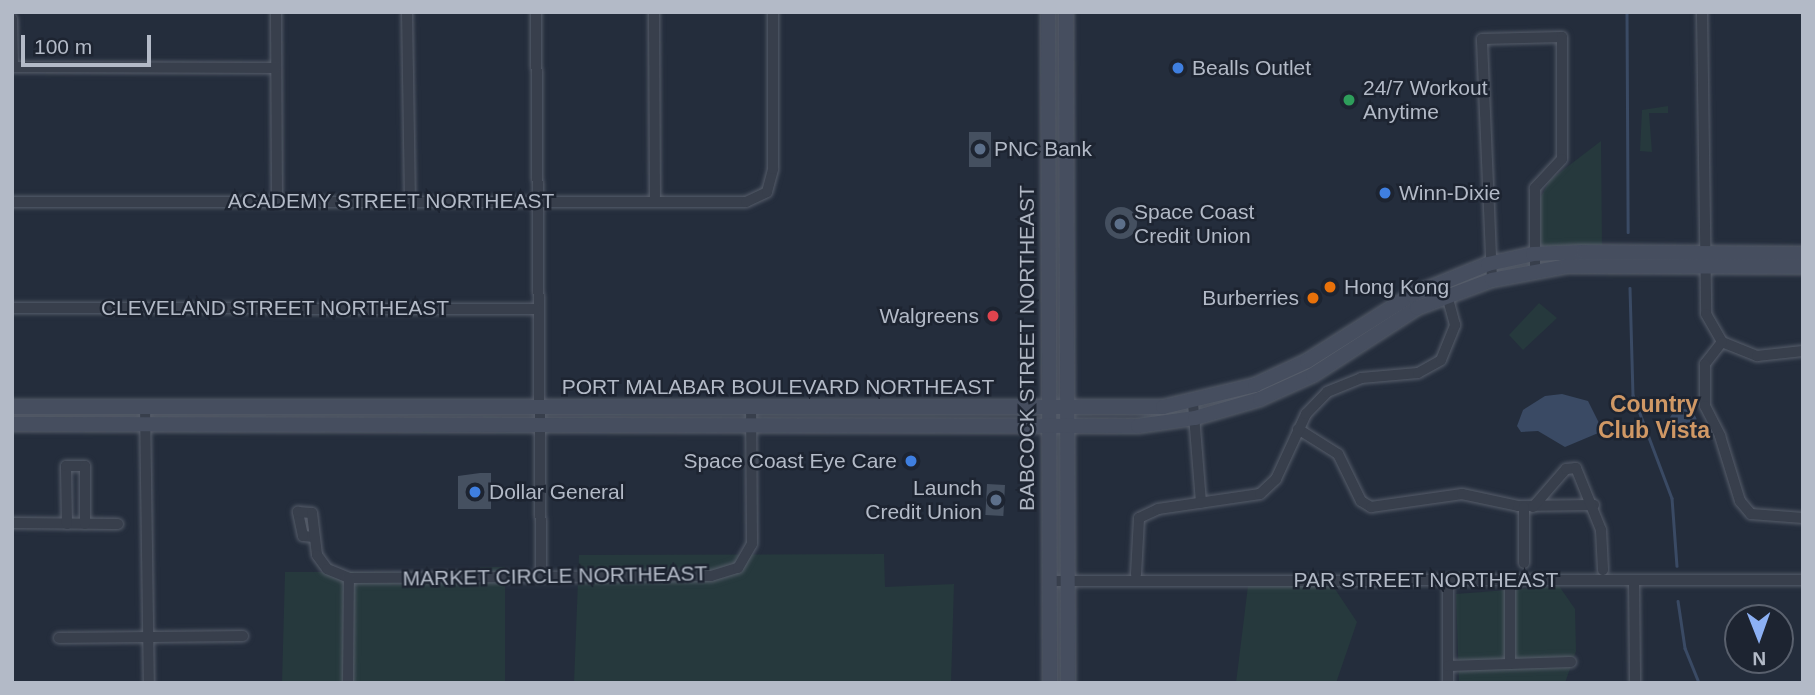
<!DOCTYPE html>
<style>
body{margin:0}
#map{position:relative;width:1815px;height:695px;overflow:hidden;background:#242d3c;font-family:Helvetica,sans-serif}
div>[style]{position:absolute}
[style*='--x']{left:calc(var(--x)*1px);top:calc(var(--y)*1px);width:calc(var(--w)*1px);rotate:calc(var(--a)*1deg)}
.green>*{inset:0;background:#26393d}
.water>*{inset:0;background:#3a4a64}
.round{border-radius:50%}
.stream>*{height:2.5px;margin:-1.25px;padding:0 1.25px;transform-origin:1.25px;border-radius:1.25px;background:#3a4a64}
.building>*{inset:0;background:#455060;transform-origin:0 0}
.roads{filter:drop-shadow(0 0 2px #565d6a) drop-shadow(0 0 2px #565d6a)}
.street>*{height:10px;margin:-5px;padding:0 5px;transform-origin:5px;border-radius:5px;background:#383f4c}
.secondary>*{height:14px;margin:-7px;padding:0 7px;transform-origin:7px;border-radius:7px;background:#464e5f}
.dots>*{width:19px;height:19px;translate:-50% -50%;box-sizing:border-box;border:4px solid #1d2431;border-radius:50%}
span{translate:-50% -50%;white-space:nowrap;text-align:center;line-height:1.15;-webkit-text-stroke:5px #1d2431;paint-order:stroke}
.poi-label{font-size:21px;color:#b3bac7}
.left{translate:0 -50%;text-align:left}
.right{translate:-100% -50%;text-align:right}
.street-label{font-size:21px;color:#b3bac7}
.neighbourhood-label{font-size:23px;color:#d09865;font-weight:700}
.frame{position:absolute;inset:0;border:14px solid #b3bac7;pointer-events:none}
.north{position:absolute;left:1724px;top:604px;width:70px;height:70px;box-sizing:border-box;background:#1d2431;border:2px solid #59606d;border-radius:50%;rotate:179deg;font-size:19px;font-weight:700;line-height:28px;text-align:center;color:#b3bac7}
.north::after{content:'';display:block;margin:auto;width:24px;height:32px;background:#8cb0f4;clip-path:polygon(50% 0,100% 100%,50% 72%,0 100%)}
.scale{position:absolute;left:21px;top:35px;width:130px;height:32px;box-sizing:border-box;border:4px solid #b3bac7;border-top:0;padding-left:9px;font-size:21px;line-height:24px;white-space:nowrap;color:#b3bac7;-webkit-text-stroke:5px #1d2431;paint-order:stroke}
</style>
<div id="map">
<div class="green">
<i style="clip-path:polygon(1668px 106px,1668px 113px,1649px 113px,1652px 152px,1640px 151px,1642px 110px)"></i>
<i style="clip-path:polygon(1601px 141px,1602px 247px,1538px 248px,1537px 204px,1550px 180px)"></i>
<i style="clip-path:polygon(1539px 303px,1557px 318px,1523px 350px,1509px 335px)"></i>
<i style="clip-path:polygon(884px 554px,885px 587px,954px 584px,951px 683px,574px 683px,579px 555px)"></i>
<i style="clip-path:polygon(480px 567px,505px 567px,505px 683px,282px 683px,285px 572px,434px 572px,479px 577px)"></i>
<i style="clip-path:polygon(1248px 586px,1333px 586px,1357px 622px,1336px 683px,1236px 683px)"></i>
<i style="clip-path:polygon(1559px 586px,1575px 609px,1576px 651px,1565px 683px,1459px 683px,1456px 594px)"></i>
</div>
<div class="water">
<i style="clip-path:polygon(1562px 394px,1588px 401px,1603px 431px,1565px 447px,1538px 431px,1521px 432px,1517px 426px,1523px 410px,1545px 396px)"></i>
<i class="round" style="left:1669px;top:409px;width:28px;height:28px"></i>
</div>
<div class="stream">
<i style="--x:1627;--y:12;--w:220;--a:89.7"></i>
<i style="--x:1630;--y:288;--w:107;--a:88.4"></i>
<i style="--x:1633;--y:395;--w:110;--a:69.3"></i>
<i style="--x:1672;--y:498;--w:68;--a:85.8"></i>
<i style="--x:1678;--y:601;--w:48;--a:81.5"></i>
<i style="--x:1685;--y:648;--w:38;--a:68"></i>
</div>
<div class="building">
<i style="left:969px;top:132px;width:22px;height:35px"></i>
<i class="round" style="left:1105px;top:207px;width:32px;height:32px"></i>
<i style="clip-path:polygon(480px 473px,491px 473px,491px 509px,458px 509px,458px 476px)"></i>
<i style="left:987px;top:484px;width:18px;height:31px;rotate:3deg"></i>
</div>
<div class="roads">
<div class="street">
<i style="--x:276;--y:12;--w:188;--a:89.7"></i>
<i style="--x:407;--y:12;--w:187;--a:89.1"></i>
<i style="--x:536;--y:12;--w:563;--a:89.49"></i>
<i style="--x:654;--y:12;--w:190;--a:89.7"></i>
<i style="--x:1702;--y:12;--w:302;--a:89.2"></i>
<i style="--x:1706;--y:314;--w:32;--a:60"></i>
<i style="--x:1722;--y:342;--w:38;--a:22"></i>
<i style="--x:1757;--y:356;--w:46;--a:-6.2"></i>
<i style="--x:12;--y:19;--w:48;--a:88.8"></i>
<i style="--x:12;--y:67;--w:264;--a:0.2"></i>
<i style="--x:12;--y:202;--w:734;--a:0"></i>
<i style="--x:746;--y:202;--w:23;--a:-25"></i>
<i style="--x:767;--y:192;--w:24;--a:-75"></i>
<i style="--x:773;--y:169;--w:157;--a:-90"></i>
<i style="--x:1492;--y:280;--w:241;--a:-92.4"></i>
<i style="--x:1482;--y:39;--w:80;--a:-1.4"></i>
<i style="--x:1562;--y:37;--w:122;--a:90"></i>
<i style="--x:1562;--y:159;--w:40;--a:133"></i>
<i style="--x:1535;--y:188;--w:82;--a:90"></i>
<i style="--x:12;--y:308;--w:525;--a:0.11"></i>
<i style="--x:1722;--y:342;--w:28;--a:128"></i>
<i style="--x:1705;--y:364;--w:42;--a:90"></i>
<i style="--x:1705;--y:406;--w:34;--a:63"></i>
<i style="--x:1720;--y:436;--w:68;--a:72.9"></i>
<i style="--x:1740;--y:501;--w:17;--a:50"></i>
<i style="--x:1751;--y:514;--w:52;--a:4.4"></i>
<i style="--x:1193;--y:403;--w:100;--a:85.4"></i>
<i style="--x:145;--y:407;--w:276;--a:89.2"></i>
<i style="--x:1298;--y:429;--w:47;--a:32"></i>
<i style="--x:1338;--y:454;--w:52;--a:63.9"></i>
<i style="--x:1361;--y:501;--w:12;--a:31"></i>
<i style="--x:1371;--y:507;--w:92;--a:-8.1"></i>
<i style="--x:1462;--y:494;--w:57;--a:12.1"></i>
<i style="--x:1518;--y:506;--w:76;--a:-0.8"></i>
<i style="--x:1524;--y:507;--w:56;--a:90"></i>
<i style="--x:1533;--y:507;--w:50;--a:-49"></i>
<i style="--x:1566;--y:469;--w:10;--a:-6"></i>
<i style="--x:1576;--y:468;--w:67;--a:68"></i>
<i style="--x:1601;--y:530;--w:40;--a:87.1"></i>
<i style="--x:12;--y:523;--w:106;--a:0.5"></i>
<i style="--x:67;--y:524;--w:58;--a:-91"></i>
<i style="--x:66;--y:466;--w:19;--a:0"></i>
<i style="--x:85;--y:466;--w:58;--a:90"></i>
<i style="--x:314;--y:537;--w:11;--a:-175"></i>
<i style="--x:303;--y:536;--w:25;--a:-102"></i>
<i style="--x:298;--y:512;--w:14;--a:4"></i>
<i style="--x:312;--y:513;--w:42;--a:83.2"></i>
<i style="--x:317;--y:555;--w:17;--a:54"></i>
<i style="--x:327;--y:569;--w:24;--a:22"></i>
<i style="--x:349;--y:578;--w:362;--a:-0.3"></i>
<i style="--x:711;--y:576;--w:28;--a:-17"></i>
<i style="--x:738;--y:568;--w:28;--a:-60"></i>
<i style="--x:752;--y:544;--w:136;--a:-90.4"></i>
<i style="--x:1136;--y:574;--w:56;--a:-86.9"></i>
<i style="--x:1139;--y:518;--w:21;--a:-25"></i>
<i style="--x:1158;--y:509;--w:103;--a:-8.4"></i>
<i style="--x:1260;--y:494;--w:22;--a:-43"></i>
<i style="--x:1276;--y:479;--w:72;--a:-65.2"></i>
<i style="--x:1306;--y:414;--w:30;--a:-46"></i>
<i style="--x:1327;--y:392;--w:37;--a:-22"></i>
<i style="--x:1361;--y:378;--w:57;--a:-5"></i>
<i style="--x:1418;--y:373;--w:26;--a:-29"></i>
<i style="--x:1441;--y:360;--w:38;--a:-68"></i>
<i style="--x:1455;--y:325;--w:34;--a:-105"></i>
<i style="--x:1448;--y:580;--w:103;--a:90"></i>
<i style="--x:1510;--y:580;--w:84;--a:90"></i>
<i style="--x:1634;--y:580;--w:103;--a:89.4"></i>
<i style="--x:1050;--y:581;--w:753;--a:-0.08"></i>
<i style="--x:59;--y:638;--w:184;--a:-0.6"></i>
<i style="--x:1448;--y:666;--w:123;--a:-1.9"></i>
<i style="--x:348;--y:683;--w:105;--a:-89.5"></i>
</div>
<div class="secondary">
<i style="--x:1048;--y:12;--w:671;--a:89.83"></i>
<i style="--x:1066;--y:12;--w:671;--a:89.83"></i>
<i style="--x:12;--y:407;--w:1151;--a:0"></i>
<i style="--x:1163;--y:407;--w:95;--a:-13.4"></i>
<i style="--x:1255;--y:385;--w:57;--a:-24.8"></i>
<i style="--x:1307;--y:361;--w:124;--a:-32.2"></i>
<i style="--x:1412;--y:295;--w:82;--a:-22.2"></i>
<i style="--x:1488;--y:264;--w:46;--a:-12.5"></i>
<i style="--x:1533;--y:254;--w:50;--a:-2.3"></i>
<i style="--x:1583;--y:252;--w:220;--a:0.5"></i>
<i style="--x:12;--y:424;--w:1126;--a:0.1"></i>
<i style="--x:1138;--y:426;--w:58;--a:-8"></i>
<i style="--x:1195;--y:418;--w:68;--a:-16.3"></i>
<i style="--x:1260;--y:399;--w:58;--a:-24.4"></i>
<i style="--x:1313;--y:375;--w:124;--a:-32.8"></i>
<i style="--x:1417;--y:308;--w:80;--a:-20.5"></i>
<i style="--x:1492;--y:280;--w:76;--a:-10.6"></i>
<i style="--x:1567;--y:266;--w:236;--a:0.2"></i>
</div>
</div>
<div class="dots">
<i style="left:1178px;top:68px;background:#3f7fe0"></i>
<i style="left:1349px;top:100px;background:#2e9e5b"></i>
<i style="left:980px;top:149px;background:#5c6f8a"></i>
<i style="left:1385px;top:193px;background:#3f7fe0"></i>
<i style="left:1120px;top:224px;background:#5c6f8a"></i>
<i style="left:1330px;top:287px;background:#e8710a"></i>
<i style="left:1313px;top:298px;background:#e8710a"></i>
<i style="left:993px;top:316px;background:#e0444e"></i>
<i style="left:911px;top:461px;background:#3f7fe0"></i>
<i style="left:475px;top:492px;background:#3f7fe0"></i>
<i style="left:996px;top:500px;background:#5c6f8a"></i>
</div>
<div class="poi-label">
<span class="left" style="left:1192px;top:68px">Bealls Outlet</span>
<span class="left" style="left:1363px;top:100px">24/7 Workout<br>Anytime</span>
<span class="left" style="left:994px;top:149px">PNC Bank</span>
<span class="left" style="left:1399px;top:193px">Winn-Dixie</span>
<span class="left" style="left:1134px;top:224px">Space Coast<br>Credit Union</span>
<span class="left" style="left:1344px;top:287px">Hong Kong</span>
<span class="right" style="left:1299px;top:298px">Burberries</span>
<span class="right" style="left:979px;top:316px">Walgreens</span>
<span class="right" style="left:897px;top:461px">Space Coast Eye Care</span>
<span class="right" style="left:982px;top:500px">Launch<br>Credit Union</span>
<span class="left" style="left:489px;top:492px">Dollar General</span>
</div>
<div class="street-label">
<span style="left:391px;top:201px">ACADEMY STREET NORTHEAST</span>
<span style="left:275px;top:308px">CLEVELAND STREET NORTHEAST</span>
<span style="left:1027px;top:348px;rotate:-90deg">BABCOCK STREET NORTHEAST</span>
<span style="left:778px;top:387px">PORT MALABAR BOULEVARD NORTHEAST</span>
<span style="left:555px;top:576px;rotate:-1deg">MARKET CIRCLE NORTHEAST</span>
<span style="left:1426px;top:580px">PAR STREET NORTHEAST</span>
</div>
<div class="neighbourhood-label">
<span style="left:1654px;top:417px">Country<br>Club Vista</span>
</div>
<div class="frame"></div>
<div class="north">N</div>
<div class="scale">100 m</div>
</div>
